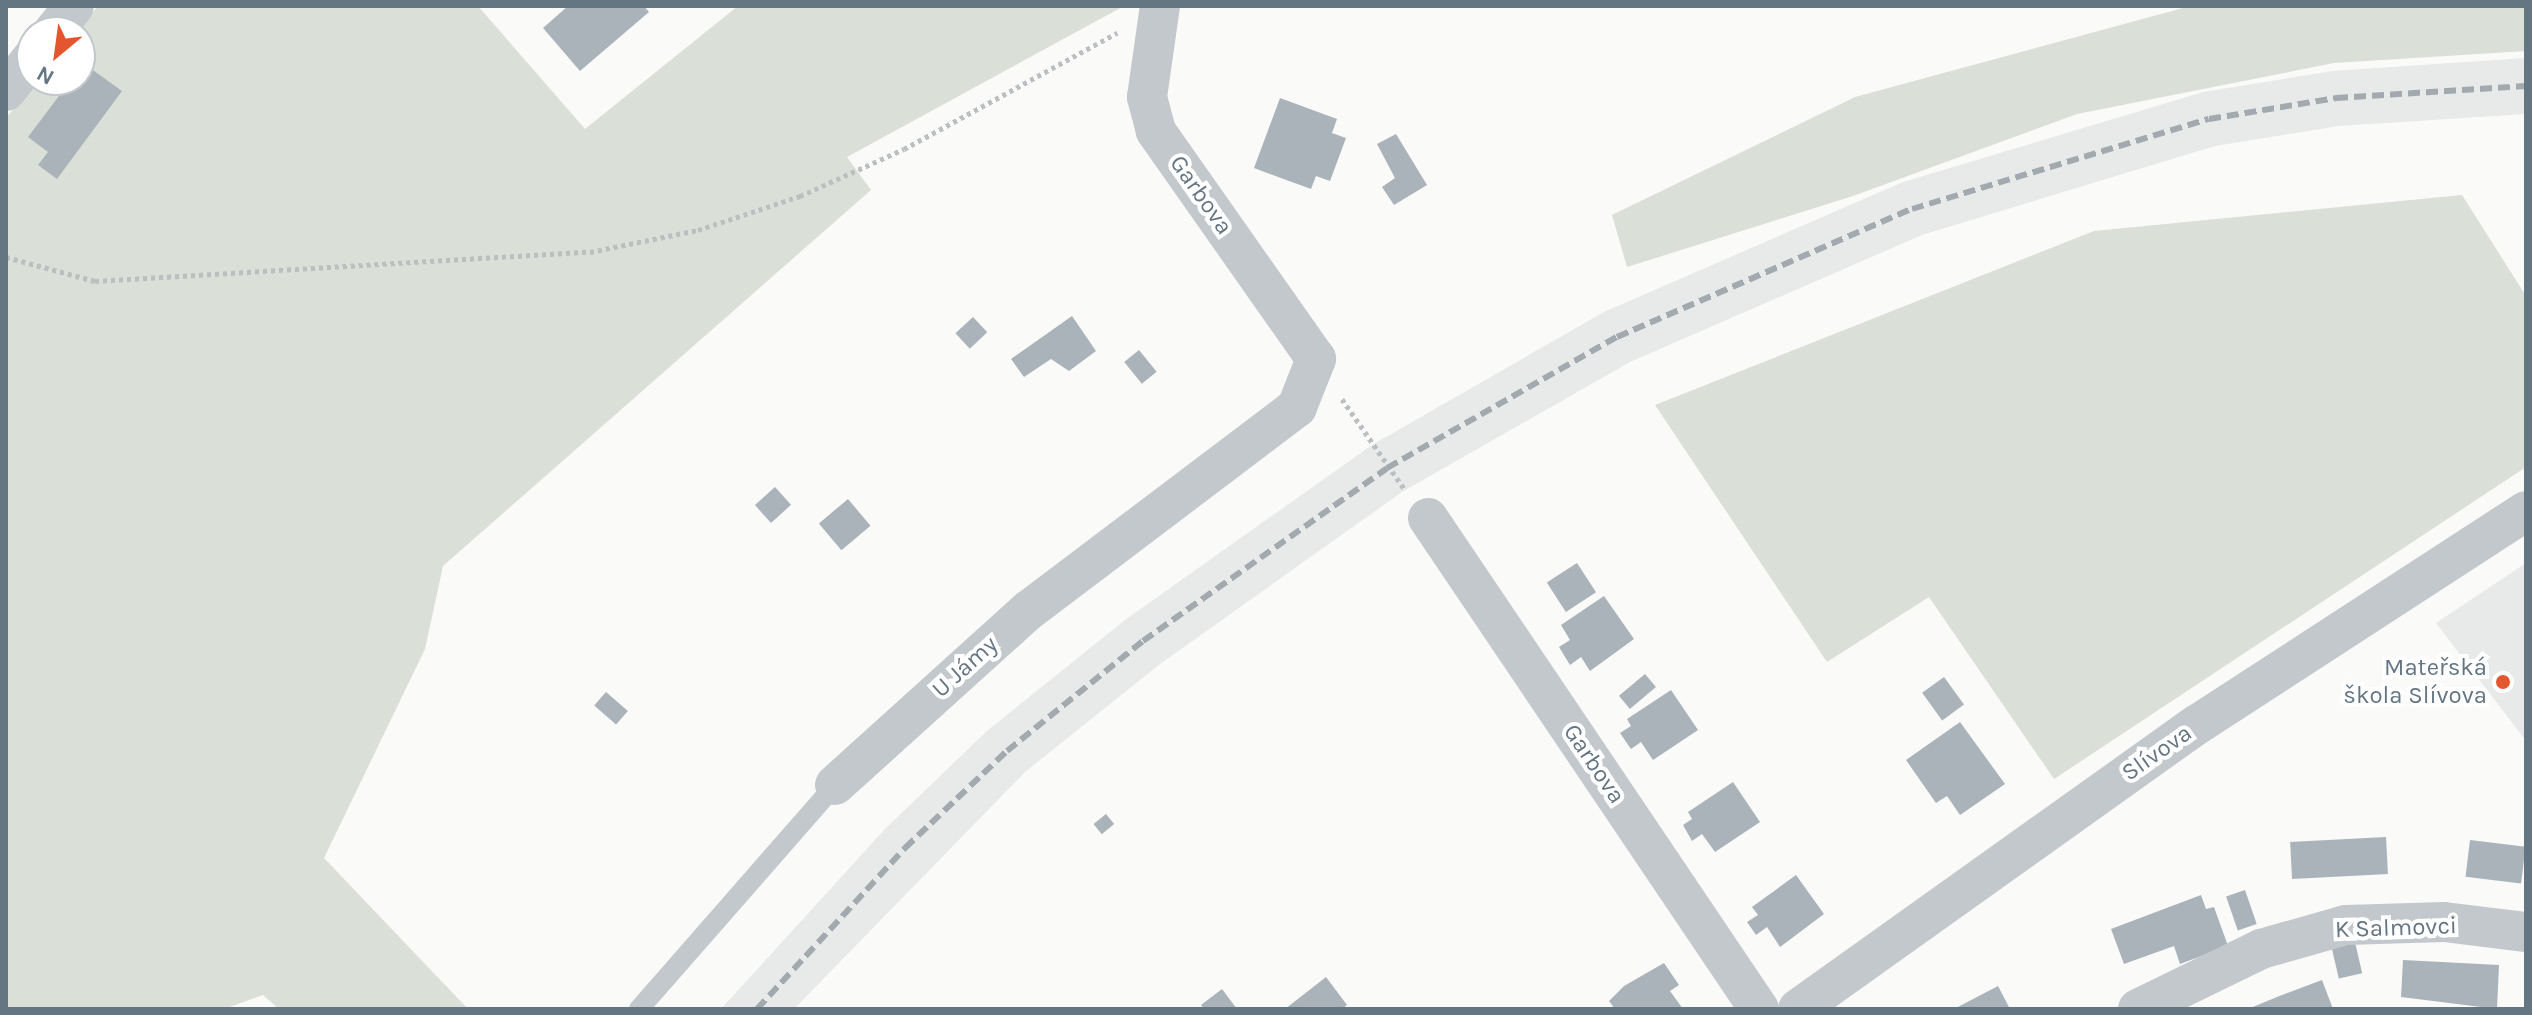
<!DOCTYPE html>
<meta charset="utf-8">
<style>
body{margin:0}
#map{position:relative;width:2532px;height:1015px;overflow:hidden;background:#fafaf8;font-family:Karla,sans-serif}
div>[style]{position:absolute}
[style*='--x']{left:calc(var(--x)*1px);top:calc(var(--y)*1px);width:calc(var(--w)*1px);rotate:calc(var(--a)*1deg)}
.built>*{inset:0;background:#e8e9e9}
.green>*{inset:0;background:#dadfd7}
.building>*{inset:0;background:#aab3b9;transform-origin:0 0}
.path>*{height:5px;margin-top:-2.5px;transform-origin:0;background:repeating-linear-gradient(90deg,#bbbfc2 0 4px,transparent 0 8px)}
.service>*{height:20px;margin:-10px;padding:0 10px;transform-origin:10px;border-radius:10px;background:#c3c8cc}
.minor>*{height:40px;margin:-20px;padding:0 20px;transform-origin:20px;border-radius:20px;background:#c3c8cc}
.rail>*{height:6px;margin-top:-3px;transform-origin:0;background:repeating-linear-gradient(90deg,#a2aab0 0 12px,transparent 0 18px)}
.dots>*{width:22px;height:22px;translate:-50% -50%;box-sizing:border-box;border:4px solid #fff;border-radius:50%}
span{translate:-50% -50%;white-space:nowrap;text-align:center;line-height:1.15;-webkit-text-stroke:8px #fff;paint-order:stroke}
.street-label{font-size:24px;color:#657683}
.poi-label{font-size:24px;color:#657683}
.right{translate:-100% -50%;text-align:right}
.frame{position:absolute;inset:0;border:8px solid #657683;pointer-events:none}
.north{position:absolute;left:16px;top:16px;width:80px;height:80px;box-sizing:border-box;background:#fff;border:2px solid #c1c8cd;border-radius:50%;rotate:209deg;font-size:22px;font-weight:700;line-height:32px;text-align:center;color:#657683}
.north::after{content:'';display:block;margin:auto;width:28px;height:36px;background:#e4572e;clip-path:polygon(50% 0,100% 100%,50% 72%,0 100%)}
</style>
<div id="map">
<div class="built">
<i style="clip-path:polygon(2526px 58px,2526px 114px,2339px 126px,2215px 146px,1922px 235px,1630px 362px,1402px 492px,1160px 664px,1025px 772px,794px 1009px,721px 1009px,885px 829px,988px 730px,1125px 620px,1372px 445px,1604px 312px,1903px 182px,2203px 92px,2332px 71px)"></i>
<i style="clip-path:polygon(2526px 563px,2526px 741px,2436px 623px)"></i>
</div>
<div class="green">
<i style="clip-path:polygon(98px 6px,478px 6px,585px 129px,738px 6px,1124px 6px,847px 157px,871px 190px,443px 566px,425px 649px,324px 858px,468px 1009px,279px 1009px,263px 995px,224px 1009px,6px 1009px,6px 118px,37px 80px,80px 80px,76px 32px)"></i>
<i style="clip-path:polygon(2526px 6px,2526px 51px,2334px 63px,2077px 114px,1853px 196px,1627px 267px,1612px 215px,1855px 97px,2183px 8px)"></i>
<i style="clip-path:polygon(2462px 195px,2526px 296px,2526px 467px,2054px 779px,1929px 597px,1827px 662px,1655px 405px,2094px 231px)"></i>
</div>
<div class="building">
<i style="clip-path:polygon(568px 6px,644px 6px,649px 12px,580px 71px,543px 28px)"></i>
<i style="clip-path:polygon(83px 63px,122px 91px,57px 179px,38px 165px,48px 152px,28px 137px,71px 80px,80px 80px)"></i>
<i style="clip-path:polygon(1280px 98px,1337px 119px,1332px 133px,1346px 138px,1330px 181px,1316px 176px,1311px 189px,1254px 168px)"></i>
<i style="clip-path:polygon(1396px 134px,1427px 185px,1394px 205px,1382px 187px,1395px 178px,1377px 144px)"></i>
<i style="clip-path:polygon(1072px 316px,1096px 351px,1069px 371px,1051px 359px,1024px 377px,1011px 359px)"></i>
<i style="left:973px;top:317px;width:21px;height:24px;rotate:47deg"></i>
<i style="left:1139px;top:350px;width:28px;height:19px;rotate:51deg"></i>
<i style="left:775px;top:487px;width:24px;height:27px;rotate:48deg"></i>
<i style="left:848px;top:499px;width:35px;height:38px;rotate:50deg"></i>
<i style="left:1577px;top:563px;width:35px;height:36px;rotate:57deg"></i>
<i style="clip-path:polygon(1604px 596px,1634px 639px,1590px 671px,1581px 657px,1570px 665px,1559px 647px,1570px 640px,1561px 625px)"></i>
<i style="left:1645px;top:674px;width:17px;height:34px;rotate:50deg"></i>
<i style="left:1944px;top:677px;width:34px;height:27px;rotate:54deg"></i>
<i style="clip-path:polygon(1671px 690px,1698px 730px,1653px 760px,1641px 742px,1631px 749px,1620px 733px,1631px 726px,1627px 719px)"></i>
<i style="left:606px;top:692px;width:29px;height:18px;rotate:41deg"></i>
<i style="clip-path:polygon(1960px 722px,2005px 784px,1960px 815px,1947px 796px,1936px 803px,1906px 760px)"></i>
<i style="clip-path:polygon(1733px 782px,1760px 822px,1715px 852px,1702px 834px,1692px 841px,1683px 825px,1692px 819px,1688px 812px)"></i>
<i style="left:1106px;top:814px;width:13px;height:16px;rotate:51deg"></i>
<i style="left:2386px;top:837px;width:37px;height:96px;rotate:87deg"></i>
<i style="left:2470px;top:840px;width:56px;height:37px;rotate:7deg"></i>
<i style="clip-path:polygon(1796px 875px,1824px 914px,1780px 947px,1767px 927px,1756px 935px,1747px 922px,1758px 915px,1752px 907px)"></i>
<i style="left:2245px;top:890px;width:36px;height:20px;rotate:71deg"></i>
<i style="clip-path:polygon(2201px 895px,2206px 909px,2214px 907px,2228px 946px,2180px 964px,2174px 946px,2124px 964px,2111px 929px)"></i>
<i style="left:2355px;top:942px;width:32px;height:24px;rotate:77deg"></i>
<i style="clip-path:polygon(2403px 960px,2499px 965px,2497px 1009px,2401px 997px)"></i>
<i style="clip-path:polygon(1664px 963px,1679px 985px,1670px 991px,1683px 1009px,1615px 1009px,1609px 1001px,1624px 986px)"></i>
<i style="clip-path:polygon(1326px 977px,1347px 1005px,1342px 1009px,1285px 1009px)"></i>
<i style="clip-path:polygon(2322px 980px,2333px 1009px,2248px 1009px,2277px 997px)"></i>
<i style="clip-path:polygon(1998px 986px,2010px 1009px,1954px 1009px)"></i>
<i style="clip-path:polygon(1222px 989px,1237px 1009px,1204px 1009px,1201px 1005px)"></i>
</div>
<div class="path">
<i style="--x:6;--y:257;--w:92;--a:15.1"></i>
<i style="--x:95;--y:281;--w:496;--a:-3.4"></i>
<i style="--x:590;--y:252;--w:110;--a:-11.5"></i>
<i style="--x:698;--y:230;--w:108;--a:-18.4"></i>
<i style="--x:800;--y:196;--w:114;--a:-24.3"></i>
<i style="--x:904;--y:149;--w:243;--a:-28.6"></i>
<i style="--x:1342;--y:399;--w:111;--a:55.3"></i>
</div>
<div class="service">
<i style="--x:639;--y:1009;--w:298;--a:-48.8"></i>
</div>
<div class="minor">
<i style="--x:53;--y:32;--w:33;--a:-51"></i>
<i style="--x:6;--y:91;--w:42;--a:-51.8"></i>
<i style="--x:1428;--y:518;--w:592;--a:56.01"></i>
<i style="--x:835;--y:785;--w:261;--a:-42.1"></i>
<i style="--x:1029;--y:610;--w:336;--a:-37.1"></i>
<i style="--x:1297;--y:407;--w:52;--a:-68.4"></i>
<i style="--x:1316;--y:359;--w:279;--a:-125.1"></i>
<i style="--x:1156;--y:131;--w:35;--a:-105"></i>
<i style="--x:1147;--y:97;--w:92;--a:-81.9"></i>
<i style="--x:1798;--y:1009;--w:491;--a:-35.5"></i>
<i style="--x:2198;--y:724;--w:391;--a:-33"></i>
<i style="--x:2138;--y:1009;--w:137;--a:-26"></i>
<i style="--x:2261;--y:949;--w:88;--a:-15.8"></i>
<i style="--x:2346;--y:925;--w:98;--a:-1.8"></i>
<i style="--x:2444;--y:922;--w:83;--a:7"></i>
</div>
<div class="rail">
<i style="--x:757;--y:1009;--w:219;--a:-47.4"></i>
<i style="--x:905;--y:848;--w:141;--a:-43.6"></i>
<i style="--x:1007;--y:751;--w:175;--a:-39"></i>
<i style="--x:1143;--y:641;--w:299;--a:-35.3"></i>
<i style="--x:1387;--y:468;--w:265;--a:-29.7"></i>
<i style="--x:1617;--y:337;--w:322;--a:-23.5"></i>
<i style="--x:1912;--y:209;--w:310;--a:-16.9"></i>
<i style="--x:2209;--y:119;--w:129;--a:-9.4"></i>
<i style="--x:2336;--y:98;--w:190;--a:-3.6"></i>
</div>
<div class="dots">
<i style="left:2503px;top:682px;background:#e4572e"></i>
</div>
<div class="street-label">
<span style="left:1201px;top:195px;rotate:55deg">Garbova</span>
<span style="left:965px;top:667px;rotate:-42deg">U Jámy</span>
<span style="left:2157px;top:753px;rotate:-35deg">Slívova</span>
<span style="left:1594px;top:764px;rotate:56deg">Garbova</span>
<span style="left:2396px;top:928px;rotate:-2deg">K Salmovci</span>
</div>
<div class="poi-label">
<span class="right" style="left:2487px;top:682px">Mateřská<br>škola Slívova</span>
</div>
<div class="frame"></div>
<div class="north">N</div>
</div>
